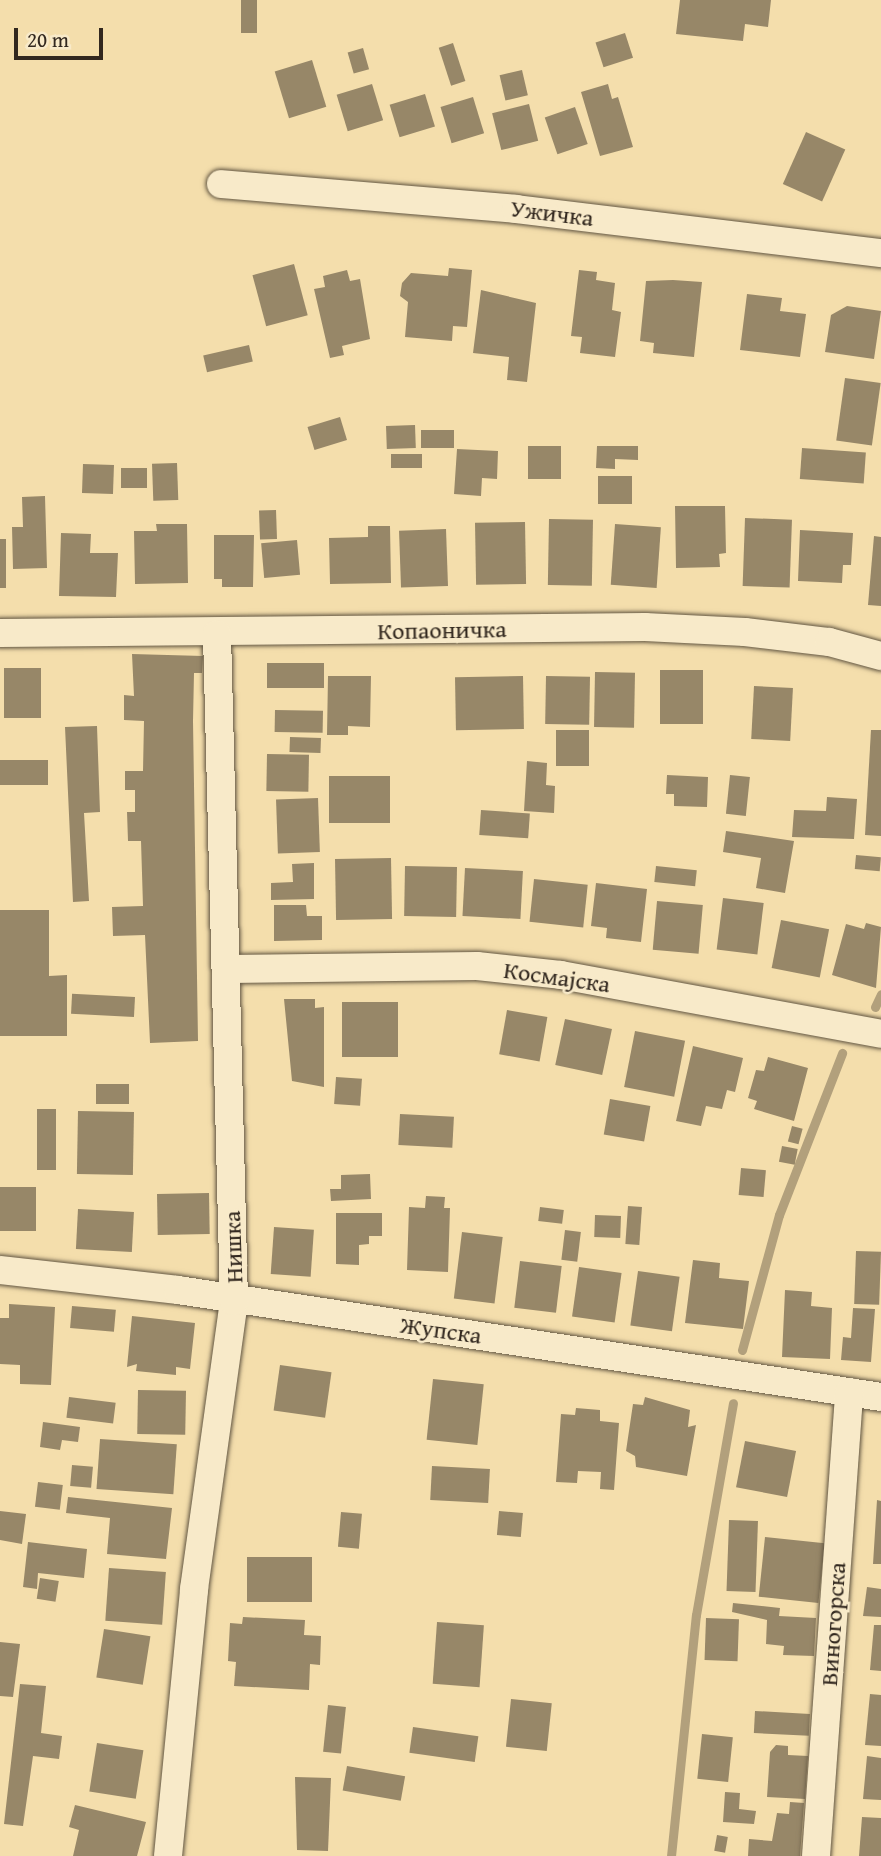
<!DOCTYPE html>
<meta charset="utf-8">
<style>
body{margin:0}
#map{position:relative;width:881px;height:1856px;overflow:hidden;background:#f4deac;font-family:"Gentium Book Plus",serif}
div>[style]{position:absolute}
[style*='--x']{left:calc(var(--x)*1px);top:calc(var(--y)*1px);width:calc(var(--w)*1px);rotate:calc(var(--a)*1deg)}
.stream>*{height:9px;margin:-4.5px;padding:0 4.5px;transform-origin:4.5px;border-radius:4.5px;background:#b2a07c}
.building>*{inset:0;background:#978768;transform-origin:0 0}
.roads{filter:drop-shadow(0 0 2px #625642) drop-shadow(0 0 2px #625642)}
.minor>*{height:28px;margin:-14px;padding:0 14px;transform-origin:14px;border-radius:14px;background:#f8eac9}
span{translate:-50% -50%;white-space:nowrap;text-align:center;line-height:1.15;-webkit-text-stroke:5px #f8eac9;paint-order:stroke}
.street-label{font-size:24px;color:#32281f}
.scale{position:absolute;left:14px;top:28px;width:89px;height:32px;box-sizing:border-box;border:4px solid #32281f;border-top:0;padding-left:9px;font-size:21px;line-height:24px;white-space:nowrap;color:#32281f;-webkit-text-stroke:5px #f8eac9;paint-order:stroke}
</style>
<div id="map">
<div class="stream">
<i style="--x:875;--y:1007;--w:14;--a:-65"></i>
<i style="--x:742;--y:1350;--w:140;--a:-74.7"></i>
<i style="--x:779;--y:1215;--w:174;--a:-68.7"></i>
<i style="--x:671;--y:1856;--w:242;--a:-84.1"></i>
<i style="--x:696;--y:1615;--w:215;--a:-80.1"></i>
</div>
<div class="building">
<i style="left:241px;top:0;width:16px;height:33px"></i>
<i style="clip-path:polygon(680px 0,771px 0,768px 27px,745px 24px,743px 41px,676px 34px)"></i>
<i style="left:625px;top:33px;width:26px;height:31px;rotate:72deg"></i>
<i style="left:453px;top:43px;width:40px;height:15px;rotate:72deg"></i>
<i style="left:363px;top:48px;width:22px;height:16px;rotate:74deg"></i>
<i style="left:312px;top:60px;width:49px;height:39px;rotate:73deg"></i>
<i style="left:522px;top:70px;width:26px;height:23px;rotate:77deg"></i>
<i style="left:372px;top:84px;width:38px;height:37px;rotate:73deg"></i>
<i style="clip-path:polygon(608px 84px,612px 99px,618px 97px,633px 147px,600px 156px,581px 92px)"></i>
<i style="left:425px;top:94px;width:34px;height:37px;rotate:73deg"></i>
<i style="left:473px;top:97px;width:38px;height:34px;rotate:73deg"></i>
<i style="left:529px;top:104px;width:38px;height:38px;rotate:76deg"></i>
<i style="left:575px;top:107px;width:39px;height:32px;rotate:71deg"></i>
<i style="left:806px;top:132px;width:43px;height:57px;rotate:24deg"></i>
<i style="left:294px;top:264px;width:53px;height:43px;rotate:75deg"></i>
<i style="clip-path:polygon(449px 268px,472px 270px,467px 327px,453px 326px,452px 341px,405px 337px,408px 302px,400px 296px,402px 283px,411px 273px,448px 276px)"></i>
<i style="clip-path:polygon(347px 270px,350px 281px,360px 279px,370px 339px,342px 346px,344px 355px,330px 358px,314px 289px,325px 287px,323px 276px)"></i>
<i style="clip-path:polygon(579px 270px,597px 272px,596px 280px,615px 283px,612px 310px,621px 312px,615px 357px,580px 353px,582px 337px,571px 336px)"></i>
<i style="clip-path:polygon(673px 280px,702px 282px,694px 357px,653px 353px,654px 343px,640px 341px,646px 281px)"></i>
<i style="clip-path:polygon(481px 290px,536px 303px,527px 382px,507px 380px,509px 357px,473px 353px)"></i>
<i style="clip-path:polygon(747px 294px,782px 298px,780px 311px,806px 314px,800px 357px,740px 350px)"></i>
<i style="clip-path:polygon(847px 306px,881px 311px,874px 359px,825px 352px,831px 315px)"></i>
<i style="left:249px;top:345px;width:17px;height:47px;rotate:77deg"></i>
<i style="left:845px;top:378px;width:36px;height:63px;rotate:8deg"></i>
<i style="left:340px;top:417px;width:24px;height:34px;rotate:73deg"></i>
<i style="left:415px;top:425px;width:23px;height:29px;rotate:88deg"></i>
<i style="left:421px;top:430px;width:33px;height:18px"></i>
<i style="left:528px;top:446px;width:33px;height:33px"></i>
<i style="clip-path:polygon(597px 446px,638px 446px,638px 460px,615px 459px,615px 469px,596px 468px)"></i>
<i style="left:802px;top:448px;width:64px;height:31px;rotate:4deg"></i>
<i style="clip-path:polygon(457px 449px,498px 451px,497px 479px,482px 478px,481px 496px,454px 494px)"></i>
<i style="left:391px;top:454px;width:31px;height:14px"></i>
<i style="left:177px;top:463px;width:37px;height:25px;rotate:88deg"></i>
<i style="left:83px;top:464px;width:31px;height:29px;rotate:2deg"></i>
<i style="left:121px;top:468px;width:26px;height:20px"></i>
<i style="left:598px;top:476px;width:34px;height:28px"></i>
<i style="clip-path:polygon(45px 496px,47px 568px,13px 569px,12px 527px,23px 527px,22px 497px)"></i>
<i style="clip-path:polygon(675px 506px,725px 506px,726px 553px,719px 554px,720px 567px,676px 568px)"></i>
<i style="left:276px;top:510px;width:29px;height:17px;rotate:88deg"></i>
<i style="left:745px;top:518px;width:47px;height:68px;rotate:2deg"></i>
<i style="left:549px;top:519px;width:44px;height:66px;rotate:1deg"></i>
<i style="left:525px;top:522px;width:62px;height:50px;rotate:89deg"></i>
<i style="clip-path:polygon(156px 524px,187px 524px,188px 583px,135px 584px,134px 531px,157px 531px)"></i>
<i style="left:615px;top:524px;width:46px;height:61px;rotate:4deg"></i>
<i style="clip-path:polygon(368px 526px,390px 526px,391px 583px,330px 584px,329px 538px,368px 537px)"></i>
<i style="left:446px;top:529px;width:57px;height:47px;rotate:88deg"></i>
<i style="clip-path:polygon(800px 530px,853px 533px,851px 565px,843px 565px,842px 583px,798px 581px)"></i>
<i style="clip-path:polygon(61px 533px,91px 534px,90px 553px,118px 553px,116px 597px,59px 596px)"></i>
<i style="clip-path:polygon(214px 535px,254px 535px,253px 587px,222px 587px,222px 579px,214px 579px)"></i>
<i style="clip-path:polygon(874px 536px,881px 537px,881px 606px,868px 605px)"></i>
<i style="left:0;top:539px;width:6px;height:49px"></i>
<i style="left:297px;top:540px;width:35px;height:36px;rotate:85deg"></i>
<i style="clip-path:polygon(132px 654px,203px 656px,202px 673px,194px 673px,193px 721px,198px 1041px,150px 1043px,145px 935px,113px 936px,112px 907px,143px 906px,141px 841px,128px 841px,127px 812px,135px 812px,135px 790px,125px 790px,125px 771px,143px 771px,144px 721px,124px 720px,124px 695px,134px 696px)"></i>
<i style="left:267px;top:663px;width:57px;height:25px"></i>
<i style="left:4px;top:668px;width:37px;height:50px"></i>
<i style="left:703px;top:670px;width:54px;height:43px;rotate:90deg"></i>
<i style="left:595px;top:672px;width:40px;height:55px;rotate:1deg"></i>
<i style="clip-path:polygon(328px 676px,371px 676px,370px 727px,348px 726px,348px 735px,327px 735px)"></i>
<i style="left:523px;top:676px;width:53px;height:68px;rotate:89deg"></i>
<i style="left:546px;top:676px;width:44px;height:48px;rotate:1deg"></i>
<i style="left:754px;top:686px;width:39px;height:53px;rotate:3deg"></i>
<i style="left:275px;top:710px;width:48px;height:22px;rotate:1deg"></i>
<i style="clip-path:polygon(97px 726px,100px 812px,84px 813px,89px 901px,73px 902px,65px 727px)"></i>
<i style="left:556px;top:730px;width:33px;height:36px"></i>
<i style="clip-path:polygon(871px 730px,881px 730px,881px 836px,865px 835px)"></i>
<i style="left:290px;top:737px;width:31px;height:15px;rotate:2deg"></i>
<i style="left:267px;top:754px;width:42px;height:37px;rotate:1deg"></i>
<i style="left:0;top:760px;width:48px;height:25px"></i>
<i style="clip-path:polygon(527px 761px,547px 763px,546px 785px,555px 786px,554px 813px,524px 811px)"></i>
<i style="clip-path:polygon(667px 775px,708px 777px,707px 807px,674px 806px,674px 794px,666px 794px)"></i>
<i style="left:730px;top:775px;width:20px;height:39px;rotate:6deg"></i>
<i style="left:329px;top:776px;width:61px;height:47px"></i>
<i style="clip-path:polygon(827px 797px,857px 799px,854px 839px,792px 837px,794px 810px,826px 811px)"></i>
<i style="left:318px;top:798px;width:54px;height:42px;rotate:88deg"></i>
<i style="left:481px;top:810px;width:49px;height:25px;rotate:4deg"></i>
<i style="clip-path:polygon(726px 831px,794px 841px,785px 893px,756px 888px,761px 858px,723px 852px)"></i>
<i style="left:856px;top:855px;width:25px;height:14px;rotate:5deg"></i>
<i style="left:391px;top:858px;width:61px;height:56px;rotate:89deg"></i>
<i style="clip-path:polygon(314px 863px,314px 899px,271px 900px,271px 883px,293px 882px,292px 864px)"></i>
<i style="left:405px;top:866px;width:52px;height:50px;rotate:1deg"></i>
<i style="left:656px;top:866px;width:41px;height:16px;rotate:6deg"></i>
<i style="left:465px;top:868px;width:58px;height:48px;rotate:3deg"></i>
<i style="left:534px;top:879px;width:54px;height:43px;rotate:6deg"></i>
<i style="clip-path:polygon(596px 883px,647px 889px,641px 942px,606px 938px,607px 928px,591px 926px)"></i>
<i style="left:723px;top:898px;width:41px;height:52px;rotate:7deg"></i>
<i style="left:657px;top:901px;width:46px;height:49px;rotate:5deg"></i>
<i style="clip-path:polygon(274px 905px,306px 905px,307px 916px,322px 916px,322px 940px,274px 941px)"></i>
<i style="clip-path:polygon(0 910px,49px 910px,49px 976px,67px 975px,67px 1036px,0 1036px)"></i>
<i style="left:781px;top:920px;width:49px;height:49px;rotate:11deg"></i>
<i style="clip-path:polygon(866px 923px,881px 927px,876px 988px,832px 975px,846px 924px,864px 929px)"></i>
<i style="left:135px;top:997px;width:20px;height:63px;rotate:93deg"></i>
<i style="clip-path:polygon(284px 999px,315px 999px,315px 1008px,324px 1007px,324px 1087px,292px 1081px)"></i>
<i style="left:342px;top:1002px;width:56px;height:55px"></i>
<i style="left:507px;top:1010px;width:41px;height:45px;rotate:10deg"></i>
<i style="left:565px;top:1019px;width:48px;height:47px;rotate:12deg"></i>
<i style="left:635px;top:1031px;width:51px;height:57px;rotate:11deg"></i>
<i style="clip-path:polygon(693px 1046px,743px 1058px,735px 1092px,727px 1090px,722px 1109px,706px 1106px,701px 1126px,676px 1121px)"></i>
<i style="clip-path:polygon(768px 1057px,808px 1068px,794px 1121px,754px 1109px,757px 1101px,748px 1098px,756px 1070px,764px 1071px)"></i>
<i style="left:336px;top:1077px;width:26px;height:27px;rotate:4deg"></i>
<i style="left:96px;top:1084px;width:33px;height:20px"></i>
<i style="left:610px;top:1099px;width:41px;height:36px;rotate:10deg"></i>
<i style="left:37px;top:1109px;width:19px;height:61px"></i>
<i style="left:78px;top:1111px;width:56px;height:63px;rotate:1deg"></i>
<i style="left:400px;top:1114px;width:54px;height:31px;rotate:3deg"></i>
<i style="left:792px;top:1126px;width:11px;height:16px;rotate:15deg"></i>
<i style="left:782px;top:1146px;width:16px;height:16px;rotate:11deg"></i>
<i style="left:741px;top:1168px;width:25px;height:27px;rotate:5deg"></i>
<i style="clip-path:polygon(370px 1174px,371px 1199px,331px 1201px,330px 1189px,341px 1189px,341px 1175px)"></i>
<i style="left:0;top:1187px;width:36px;height:44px"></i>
<i style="left:209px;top:1193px;width:41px;height:52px;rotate:89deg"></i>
<i style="clip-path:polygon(426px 1196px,445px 1197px,444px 1208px,450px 1208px,448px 1272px,407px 1270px,409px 1207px,425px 1208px)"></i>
<i style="left:628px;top:1206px;width:14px;height:38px;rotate:4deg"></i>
<i style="left:540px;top:1207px;width:24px;height:14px;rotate:7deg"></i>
<i style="left:78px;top:1209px;width:56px;height:40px;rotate:3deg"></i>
<i style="clip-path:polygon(336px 1213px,382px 1213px,382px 1236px,369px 1236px,369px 1244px,359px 1245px,359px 1265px,336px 1264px)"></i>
<i style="left:595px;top:1215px;width:26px;height:22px;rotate:2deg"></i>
<i style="left:274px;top:1227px;width:40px;height:47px;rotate:4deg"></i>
<i style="left:565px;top:1230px;width:16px;height:30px;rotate:7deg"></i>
<i style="left:462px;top:1232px;width:41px;height:67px;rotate:7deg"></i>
<i style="left:856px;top:1251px;width:25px;height:53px;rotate:2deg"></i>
<i style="clip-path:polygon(693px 1260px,720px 1263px,719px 1278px,749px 1281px,743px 1329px,685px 1323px)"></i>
<i style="left:520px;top:1261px;width:42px;height:47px;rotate:7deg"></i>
<i style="left:579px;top:1267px;width:43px;height:50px;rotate:8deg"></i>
<i style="left:638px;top:1271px;width:42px;height:55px;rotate:8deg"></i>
<i style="clip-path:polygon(785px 1290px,812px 1292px,811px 1306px,832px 1308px,830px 1359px,782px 1357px)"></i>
<i style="clip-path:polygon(9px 1304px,55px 1307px,51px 1385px,20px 1384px,20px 1365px,0 1364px,0 1318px,9px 1318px)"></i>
<i style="left:72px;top:1306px;width:44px;height:22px;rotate:5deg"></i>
<i style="clip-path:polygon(853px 1308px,875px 1309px,871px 1362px,841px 1360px,843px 1337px,851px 1338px)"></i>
<i style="clip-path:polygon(132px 1316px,195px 1323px,190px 1369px,176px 1367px,176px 1375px,136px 1371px,137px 1364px,127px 1367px)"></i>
<i style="left:280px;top:1365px;width:52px;height:46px;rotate:8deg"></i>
<i style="left:433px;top:1379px;width:51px;height:61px;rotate:6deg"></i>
<i style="left:138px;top:1390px;width:48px;height:44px;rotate:1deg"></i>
<i style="left:69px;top:1397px;width:47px;height:21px;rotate:7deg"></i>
<i style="clip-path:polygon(645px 1397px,690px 1410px,688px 1427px,696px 1425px,687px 1476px,636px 1467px,635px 1456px,626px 1451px,633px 1404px,643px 1405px)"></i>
<i style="clip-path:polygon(576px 1408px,600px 1410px,600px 1421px,619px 1423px,614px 1490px,600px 1489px,601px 1472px,578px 1471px,577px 1483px,556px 1482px,561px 1414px,575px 1415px)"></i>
<i style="clip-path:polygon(43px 1422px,80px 1427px,78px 1442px,62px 1440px,60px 1450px,40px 1447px)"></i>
<i style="left:100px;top:1439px;width:77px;height:50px;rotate:4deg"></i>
<i style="left:745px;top:1441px;width:52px;height:47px;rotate:11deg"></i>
<i style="left:72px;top:1465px;width:21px;height:21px;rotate:5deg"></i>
<i style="left:432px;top:1466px;width:58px;height:34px;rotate:3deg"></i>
<i style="left:38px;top:1482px;width:25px;height:25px;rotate:7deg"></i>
<i style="clip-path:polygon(68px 1497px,172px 1508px,166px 1559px,107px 1554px,110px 1518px,66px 1513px)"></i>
<i style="clip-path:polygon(877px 1500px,881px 1501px,881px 1564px,873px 1564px)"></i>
<i style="clip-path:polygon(0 1511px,26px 1514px,22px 1544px,0 1540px)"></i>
<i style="left:499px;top:1511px;width:24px;height:24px;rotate:5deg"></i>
<i style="left:341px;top:1512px;width:21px;height:35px;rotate:5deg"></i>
<i style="left:729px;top:1520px;width:29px;height:71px;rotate:2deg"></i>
<i style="left:765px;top:1537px;width:60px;height:60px;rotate:6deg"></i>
<i style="clip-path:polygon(28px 1542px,87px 1549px,84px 1578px,38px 1573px,37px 1589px,23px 1587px)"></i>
<i style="left:312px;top:1557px;width:45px;height:65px;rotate:90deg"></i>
<i style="left:109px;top:1568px;width:57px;height:53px;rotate:4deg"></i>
<i style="left:40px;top:1578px;width:19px;height:21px;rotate:9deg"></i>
<i style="clip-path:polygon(867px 1587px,881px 1589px,881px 1617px,863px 1616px)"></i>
<i style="clip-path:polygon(733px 1603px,780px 1608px,779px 1616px,816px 1618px,814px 1656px,783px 1655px,784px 1646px,766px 1644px,767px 1620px,732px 1612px)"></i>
<i style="clip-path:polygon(243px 1617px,305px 1620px,304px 1635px,321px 1636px,320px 1665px,310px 1664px,309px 1690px,234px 1686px,236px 1662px,228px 1661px,230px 1623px,242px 1624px)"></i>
<i style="left:706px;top:1618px;width:33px;height:42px;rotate:2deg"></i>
<i style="left:437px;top:1622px;width:47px;height:62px;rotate:4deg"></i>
<i style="clip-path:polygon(874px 1625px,881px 1625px,881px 1671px,870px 1670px)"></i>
<i style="left:104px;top:1629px;width:47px;height:49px;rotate:9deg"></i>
<i style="clip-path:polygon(0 1642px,20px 1644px,13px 1697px,0 1696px)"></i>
<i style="clip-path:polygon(20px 1684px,46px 1686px,41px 1733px,62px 1736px,59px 1759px,33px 1756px,23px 1826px,4px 1824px)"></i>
<i style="clip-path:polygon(870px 1694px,881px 1695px,881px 1746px,865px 1745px)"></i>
<i style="left:511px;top:1699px;width:41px;height:48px;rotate:6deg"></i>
<i style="left:328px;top:1705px;width:18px;height:47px;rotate:6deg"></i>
<i style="left:755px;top:1711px;width:55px;height:22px;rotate:3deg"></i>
<i style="left:413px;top:1727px;width:66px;height:26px;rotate:8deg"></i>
<i style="left:702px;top:1734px;width:31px;height:45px;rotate:6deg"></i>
<i style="left:97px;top:1743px;width:47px;height:49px;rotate:9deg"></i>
<i style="clip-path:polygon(776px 1745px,788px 1746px,788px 1755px,808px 1756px,805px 1799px,767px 1797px,770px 1752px)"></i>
<i style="clip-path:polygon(867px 1756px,881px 1758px,881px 1800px,863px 1799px)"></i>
<i style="left:347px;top:1766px;width:59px;height:25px;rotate:10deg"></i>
<i style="clip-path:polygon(295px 1777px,331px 1778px,328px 1851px,297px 1850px)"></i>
<i style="clip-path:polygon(725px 1792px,740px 1793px,739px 1809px,756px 1811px,754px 1824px,723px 1822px)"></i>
<i style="clip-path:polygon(790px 1802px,804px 1803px,800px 1856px,748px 1856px,749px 1839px,772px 1841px,777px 1813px,789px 1814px)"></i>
<i style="clip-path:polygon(75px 1805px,146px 1822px,137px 1856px,73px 1856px,79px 1830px,69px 1827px)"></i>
<i style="clip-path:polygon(862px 1817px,881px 1818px,881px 1856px,859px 1856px)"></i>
<i style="left:717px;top:1835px;width:11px;height:16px;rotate:10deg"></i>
</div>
<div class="roads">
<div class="minor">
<i style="--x:221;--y:184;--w:296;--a:4.8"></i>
<i style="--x:516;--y:209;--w:368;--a:6.9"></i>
<i style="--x:0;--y:633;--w:645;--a:-0.53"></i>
<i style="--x:645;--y:627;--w:100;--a:2.9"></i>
<i style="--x:745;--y:632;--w:85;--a:6.8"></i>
<i style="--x:829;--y:642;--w:54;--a:15.1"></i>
<i style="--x:229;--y:969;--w:248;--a:-0.7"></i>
<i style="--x:477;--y:966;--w:84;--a:6.1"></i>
<i style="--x:561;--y:975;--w:325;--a:10.4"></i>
<i style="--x:0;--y:1270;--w:179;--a:6.4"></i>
<i style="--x:178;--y:1290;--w:711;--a:8.65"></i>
<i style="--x:168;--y:1856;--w:268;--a:-84.4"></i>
<i style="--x:194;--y:1589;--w:291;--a:-82.1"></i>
<i style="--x:234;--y:1301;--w:667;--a:-91.46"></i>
<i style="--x:816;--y:1856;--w:465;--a:-85.9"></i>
</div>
</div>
<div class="street-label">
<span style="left:552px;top:213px;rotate:7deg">Ужичка</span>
<span style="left:442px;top:630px;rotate:-1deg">Копаоничка</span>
<span style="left:557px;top:977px;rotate:8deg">Космајска</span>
<span style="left:233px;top:1247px;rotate:-92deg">Нишка</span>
<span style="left:441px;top:1330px;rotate:8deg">Жупска</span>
<span style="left:833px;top:1624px;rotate:-86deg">Виногорска</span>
</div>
<div class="scale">20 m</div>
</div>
